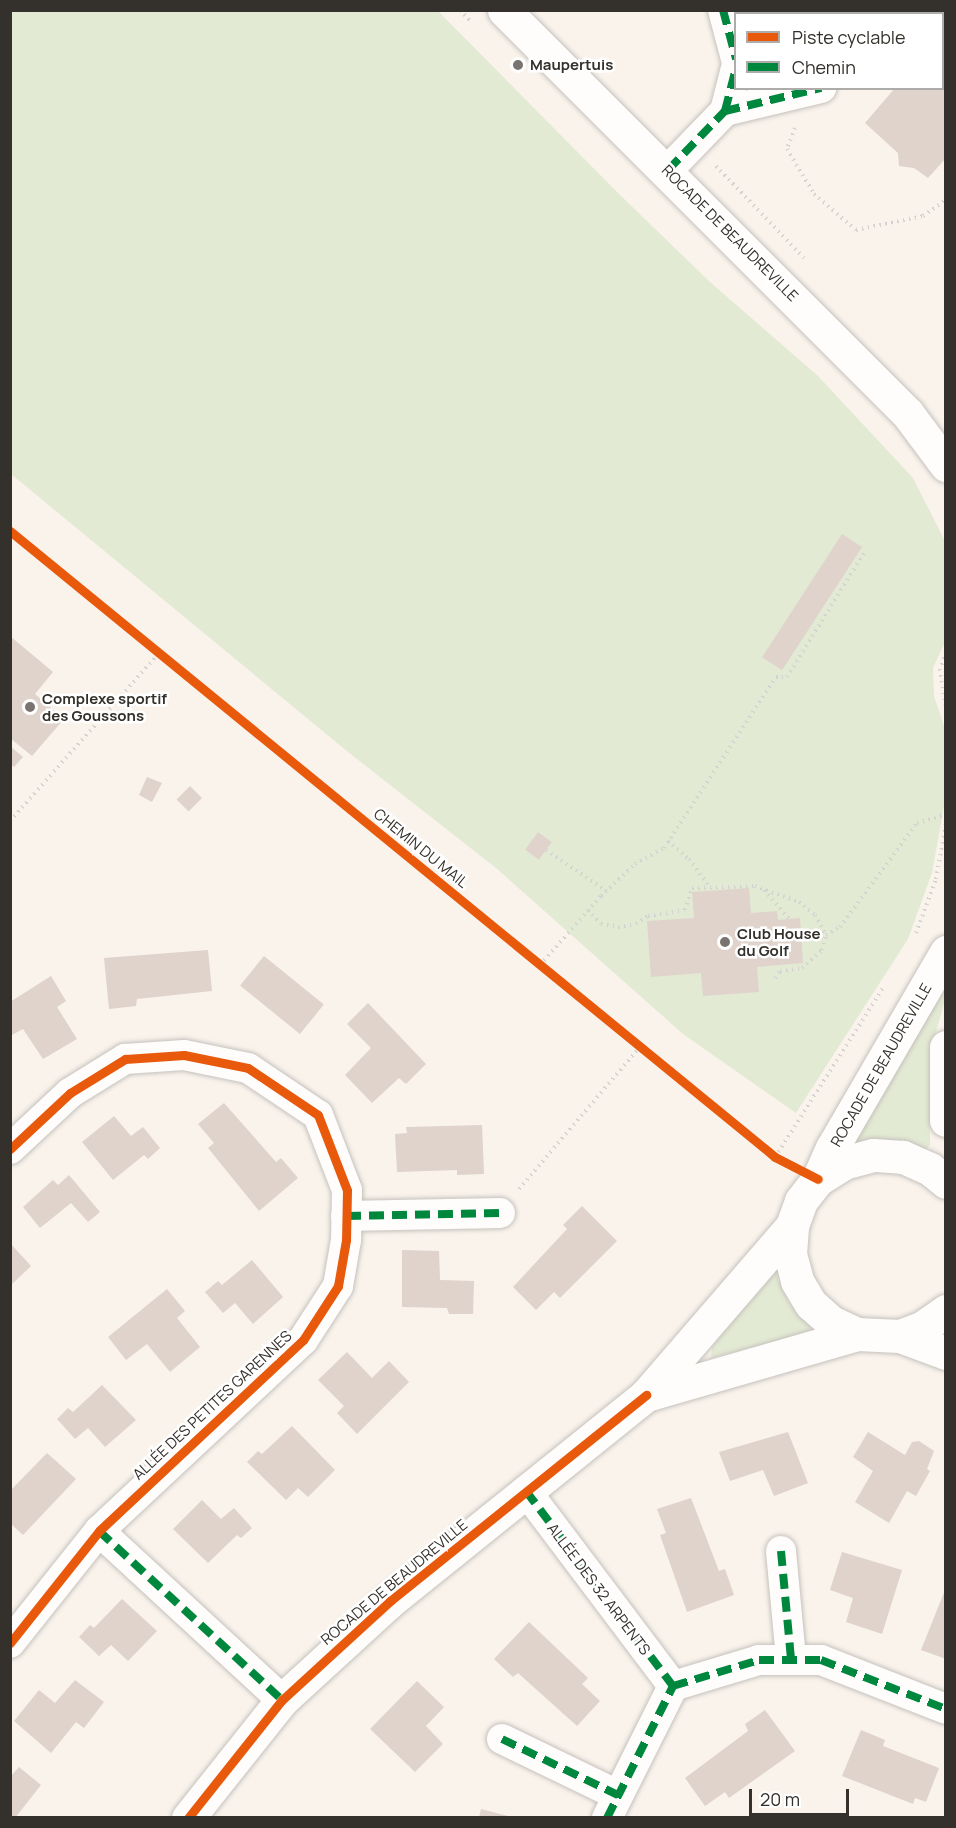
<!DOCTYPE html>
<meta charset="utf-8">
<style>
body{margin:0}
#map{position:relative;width:956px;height:1828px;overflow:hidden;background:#f9f3ec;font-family:Manrope,sans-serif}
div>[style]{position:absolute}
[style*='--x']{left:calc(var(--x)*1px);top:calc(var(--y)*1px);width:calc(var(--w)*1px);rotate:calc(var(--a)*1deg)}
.green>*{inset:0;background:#e3ead4}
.building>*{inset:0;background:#dfd3cc;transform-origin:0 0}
.path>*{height:4px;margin-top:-2px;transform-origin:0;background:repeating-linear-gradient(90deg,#d4d3d1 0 1.5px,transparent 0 6px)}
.roads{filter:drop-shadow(0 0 2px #c6c1bc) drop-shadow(0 0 2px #c6c1bc)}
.street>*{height:30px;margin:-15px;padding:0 15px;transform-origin:15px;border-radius:15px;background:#fefdfc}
.secondary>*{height:33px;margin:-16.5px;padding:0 16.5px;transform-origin:16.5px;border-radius:16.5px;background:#fefdfc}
.quiet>*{height:8px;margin-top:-4px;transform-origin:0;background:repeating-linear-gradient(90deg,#00873e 0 15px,transparent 0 23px)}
.cycleway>*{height:9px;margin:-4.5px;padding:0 4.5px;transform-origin:4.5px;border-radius:4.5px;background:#e8590c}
.dots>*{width:16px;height:16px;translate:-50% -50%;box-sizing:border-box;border:3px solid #fff;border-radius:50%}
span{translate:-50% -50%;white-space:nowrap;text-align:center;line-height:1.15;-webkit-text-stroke:5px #fff;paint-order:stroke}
.poi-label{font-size:15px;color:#34302b;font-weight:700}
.left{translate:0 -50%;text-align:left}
.street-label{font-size:15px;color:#34302b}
.frame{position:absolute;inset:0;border:12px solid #34302b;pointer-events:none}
.legend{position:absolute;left:734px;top:12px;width:210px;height:78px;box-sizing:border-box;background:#fff;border:2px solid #aeacaa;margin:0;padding:8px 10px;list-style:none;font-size:18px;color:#34302b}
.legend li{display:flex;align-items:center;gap:12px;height:30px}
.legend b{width:30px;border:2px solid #aeacaa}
.scale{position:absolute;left:749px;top:1789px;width:100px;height:27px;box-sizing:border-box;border:3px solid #34302b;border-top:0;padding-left:8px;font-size:18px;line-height:21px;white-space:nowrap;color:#34302b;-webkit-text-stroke:4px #fff;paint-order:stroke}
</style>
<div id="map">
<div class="green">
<i style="clip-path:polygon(10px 11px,438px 11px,619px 194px,710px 282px,818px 376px,913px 478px,945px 541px,945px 642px,933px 668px,934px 696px,945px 729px,946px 796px,932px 873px,908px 939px,796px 1113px,683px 1034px,496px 868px,348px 752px,11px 474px)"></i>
<i style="clip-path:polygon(945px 984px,945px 1000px,930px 1054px,930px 1145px,925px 1150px,859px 1146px,852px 1137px)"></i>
<i style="clip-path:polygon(774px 1270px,791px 1306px,810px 1327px,807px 1333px,711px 1358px,712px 1347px,768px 1271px)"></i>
</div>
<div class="building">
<i style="clip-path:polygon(779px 10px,853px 10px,851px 14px)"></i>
<i style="clip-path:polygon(946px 20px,946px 158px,928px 178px,914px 168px,899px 166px,898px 153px,865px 123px,895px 88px,942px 88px)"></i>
<i style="left:842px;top:534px;width:24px;height:147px;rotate:33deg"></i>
<i style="clip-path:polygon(10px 636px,53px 672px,35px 694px,64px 719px,32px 756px,10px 738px)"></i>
<i style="clip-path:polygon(10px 746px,23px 757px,14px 767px,10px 764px)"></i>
<i style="clip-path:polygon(147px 777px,162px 783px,152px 802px,139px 795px)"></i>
<i style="left:190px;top:786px;width:17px;height:19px;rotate:45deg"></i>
<i style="left:538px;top:832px;width:17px;height:22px;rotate:36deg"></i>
<i style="clip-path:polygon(749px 888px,751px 913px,777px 911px,778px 920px,800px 918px,803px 963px,757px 967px,759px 992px,703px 996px,701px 973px,651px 977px,647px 921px,694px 918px,692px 892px)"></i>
<i style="clip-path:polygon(208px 950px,212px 991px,137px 999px,136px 1006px,109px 1009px,104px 958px)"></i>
<i style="left:264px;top:956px;width:77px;height:38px;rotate:39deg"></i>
<i style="clip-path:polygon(51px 976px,66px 1001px,57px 1007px,77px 1039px,43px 1059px,23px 1029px,10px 1036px,10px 1002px)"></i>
<i style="clip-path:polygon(368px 1003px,426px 1064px,406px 1084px,399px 1078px,372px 1103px,345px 1075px,371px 1048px,347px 1024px)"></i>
<i style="clip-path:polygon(224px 1103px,276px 1162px,281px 1158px,298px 1178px,259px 1211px,208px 1148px,214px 1143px,198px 1124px)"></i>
<i style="clip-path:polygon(114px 1116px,131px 1136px,143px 1127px,160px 1148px,148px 1159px,144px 1155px,113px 1180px,82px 1142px)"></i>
<i style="clip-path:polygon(482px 1125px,484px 1174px,457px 1175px,457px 1170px,397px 1172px,395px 1134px,407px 1133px,406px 1127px)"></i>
<i style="clip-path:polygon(69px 1175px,100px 1212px,88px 1222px,71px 1203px,40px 1228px,23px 1207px,53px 1180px,58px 1185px)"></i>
<i style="clip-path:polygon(582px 1206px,617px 1241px,560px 1298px,554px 1292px,536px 1310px,513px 1287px,567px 1229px,563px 1225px)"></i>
<i style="clip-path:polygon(10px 1243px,31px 1266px,10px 1286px)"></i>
<i style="clip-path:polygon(402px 1250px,439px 1251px,440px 1280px,474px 1281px,473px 1314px,449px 1314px,447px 1308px,402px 1307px)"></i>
<i style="clip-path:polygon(252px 1260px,283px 1297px,253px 1324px,235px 1303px,223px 1313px,205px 1292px,218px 1281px,222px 1285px)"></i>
<i style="clip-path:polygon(167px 1289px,185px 1311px,177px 1318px,200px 1347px,170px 1372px,147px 1344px,126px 1360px,108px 1337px)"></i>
<i style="clip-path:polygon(347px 1352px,372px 1378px,389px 1361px,409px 1382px,357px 1434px,337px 1413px,344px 1406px,318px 1380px)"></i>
<i style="clip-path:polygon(102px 1385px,136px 1420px,105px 1447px,88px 1428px,75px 1439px,57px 1419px,68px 1408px,73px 1412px)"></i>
<i style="clip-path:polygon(292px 1426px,335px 1470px,308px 1497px,298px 1488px,286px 1500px,247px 1462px,258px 1451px,262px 1454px)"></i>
<i style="clip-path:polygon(788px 1432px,808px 1483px,774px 1496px,763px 1470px,730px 1481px,719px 1452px)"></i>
<i style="clip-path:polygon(868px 1432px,905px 1455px,912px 1442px,919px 1441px,934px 1451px,927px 1469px,930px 1471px,916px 1496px,907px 1491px,889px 1523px,855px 1502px,873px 1471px,853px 1457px)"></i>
<i style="clip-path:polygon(47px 1453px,76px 1479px,23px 1535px,10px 1523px,10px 1491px)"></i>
<i style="clip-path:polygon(691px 1498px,719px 1571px,725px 1569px,734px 1595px,687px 1612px,660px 1535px,666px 1533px,657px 1509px)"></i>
<i style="clip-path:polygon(202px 1500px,221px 1519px,234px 1508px,252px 1528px,241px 1538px,237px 1535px,208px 1563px,173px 1529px)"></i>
<i style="clip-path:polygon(842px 1552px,902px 1570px,882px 1634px,846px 1622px,853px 1598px,830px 1590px)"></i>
<i style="clip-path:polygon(945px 1590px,946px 1590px,946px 1659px,921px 1650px)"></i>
<i style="clip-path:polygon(122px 1599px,157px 1631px,128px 1661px,111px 1645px,99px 1656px,79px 1637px,90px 1625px,94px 1628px)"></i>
<i style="clip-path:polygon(529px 1622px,588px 1678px,582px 1684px,600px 1701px,577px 1726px,518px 1673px,513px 1677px,494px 1659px)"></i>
<i style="clip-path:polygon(75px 1680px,104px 1702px,84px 1728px,76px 1722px,51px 1753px,14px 1721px,39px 1690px,55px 1703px)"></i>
<i style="clip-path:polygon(417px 1681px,444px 1707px,426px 1726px,443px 1744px,415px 1772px,370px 1729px)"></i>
<i style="clip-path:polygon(765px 1710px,795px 1751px,729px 1798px,725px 1792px,705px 1806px,685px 1778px,748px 1731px,745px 1724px)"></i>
<i style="clip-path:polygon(861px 1730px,885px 1740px,883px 1746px,939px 1768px,926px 1802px,915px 1798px,913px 1804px,842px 1776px)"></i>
<i style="clip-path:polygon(19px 1767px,41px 1785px,15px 1818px,10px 1818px,10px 1777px)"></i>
<i style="clip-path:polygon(481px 1809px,512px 1817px,512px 1818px,479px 1818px)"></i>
</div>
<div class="path">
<i style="--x:460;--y:10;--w:18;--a:47"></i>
<i style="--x:795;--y:128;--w:22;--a:111"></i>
<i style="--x:787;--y:149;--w:52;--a:59"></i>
<i style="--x:814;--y:194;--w:55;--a:40.6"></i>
<i style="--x:856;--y:230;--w:68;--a:-11.8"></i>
<i style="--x:923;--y:216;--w:28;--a:-35"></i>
<i style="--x:716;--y:166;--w:127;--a:46.3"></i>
<i style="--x:10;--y:531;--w:988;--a:39.29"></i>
<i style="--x:775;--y:1157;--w:15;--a:28"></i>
<i style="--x:946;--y:652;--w:18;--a:109"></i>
<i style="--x:940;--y:669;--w:41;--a:81.7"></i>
<i style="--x:10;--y:821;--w:225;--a:-48.4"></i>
<i style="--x:668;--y:841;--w:28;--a:41"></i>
<i style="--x:689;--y:859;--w:34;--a:54"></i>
<i style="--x:546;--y:850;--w:73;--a:34.3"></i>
<i style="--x:764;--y:890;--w:38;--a:49"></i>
<i style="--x:588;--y:910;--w:19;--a:47"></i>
<i style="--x:601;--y:924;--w:17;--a:10"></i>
<i style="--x:618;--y:927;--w:18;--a:-9"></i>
<i style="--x:636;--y:924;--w:14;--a:-34"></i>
<i style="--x:648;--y:916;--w:37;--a:-9"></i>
<i style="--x:685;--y:910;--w:23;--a:-72"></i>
<i style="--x:692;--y:888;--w:63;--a:-1.8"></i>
<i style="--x:755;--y:886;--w:47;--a:20"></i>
<i style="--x:799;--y:902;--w:21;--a:39"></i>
<i style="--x:815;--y:915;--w:23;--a:61"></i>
<i style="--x:916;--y:933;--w:58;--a:-69.7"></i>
<i style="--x:936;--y:879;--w:58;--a:-80"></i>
<i style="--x:540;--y:965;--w:92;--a:-48.5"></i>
<i style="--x:601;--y:896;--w:47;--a:-43.3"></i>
<i style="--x:635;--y:864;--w:33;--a:-29"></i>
<i style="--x:664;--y:848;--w:204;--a:-56.8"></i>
<i style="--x:776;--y:677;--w:11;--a:0"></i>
<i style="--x:787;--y:677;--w:148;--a:-58.2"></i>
<i style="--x:775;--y:978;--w:9;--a:-54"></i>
<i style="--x:780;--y:971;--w:22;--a:-8"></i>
<i style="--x:802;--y:968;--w:27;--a:-42"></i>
<i style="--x:822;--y:950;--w:16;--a:-75"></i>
<i style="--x:826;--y:935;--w:16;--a:-30"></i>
<i style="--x:840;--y:927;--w:129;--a:-53.5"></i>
<i style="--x:917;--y:823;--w:30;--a:-17"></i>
<i style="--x:775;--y:1157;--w:201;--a:-57.4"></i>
<i style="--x:519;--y:1189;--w:187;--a:-49.6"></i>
</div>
<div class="roads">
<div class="street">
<i style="--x:723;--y:10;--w:51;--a:75.1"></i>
<i style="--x:901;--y:14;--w:4;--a:-63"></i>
<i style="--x:725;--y:111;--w:99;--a:-13.5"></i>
<i style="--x:668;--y:170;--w:82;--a:-46"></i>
<i style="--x:725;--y:111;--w:44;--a:-75.7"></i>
<i style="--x:10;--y:1149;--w:82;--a:-43"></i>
<i style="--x:70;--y:1093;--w:65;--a:-31.7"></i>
<i style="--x:125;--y:1059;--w:59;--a:-3.9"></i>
<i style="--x:184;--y:1055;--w:65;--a:11.5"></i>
<i style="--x:248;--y:1068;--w:84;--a:33.9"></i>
<i style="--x:318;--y:1115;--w:80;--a:68.9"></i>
<i style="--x:347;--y:1190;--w:50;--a:91.1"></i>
<i style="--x:346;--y:1240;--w:47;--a:99.9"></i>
<i style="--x:338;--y:1286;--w:64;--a:122.9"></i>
<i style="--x:303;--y:1340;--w:279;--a:136.9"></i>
<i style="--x:99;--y:1531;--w:143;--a:128.5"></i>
<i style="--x:346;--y:1216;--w:154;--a:-1.1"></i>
<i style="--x:526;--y:1491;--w:244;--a:53"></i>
<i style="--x:99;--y:1531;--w:249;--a:42.7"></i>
<i style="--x:781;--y:1551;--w:108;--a:84.7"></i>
<i style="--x:502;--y:1739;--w:129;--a:25.8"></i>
<i style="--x:607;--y:1818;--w:148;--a:-63.4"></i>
<i style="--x:673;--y:1686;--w:90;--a:-16.8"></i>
<i style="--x:759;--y:1660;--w:62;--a:0"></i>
<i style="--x:821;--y:1660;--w:134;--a:21.4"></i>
</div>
<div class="secondary">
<i style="--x:504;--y:10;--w:571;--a:45"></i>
<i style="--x:908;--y:414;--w:64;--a:53.3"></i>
<i style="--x:946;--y:1047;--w:73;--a:90"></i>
<i style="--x:818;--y:1179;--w:34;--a:-66"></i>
<i style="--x:832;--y:1148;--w:227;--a:-59.8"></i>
<i style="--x:946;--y:1182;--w:21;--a:-141"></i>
<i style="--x:930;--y:1169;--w:30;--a:-156"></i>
<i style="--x:903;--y:1157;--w:30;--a:-176"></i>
<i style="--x:873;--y:1155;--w:30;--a:165"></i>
<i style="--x:844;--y:1163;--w:31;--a:148"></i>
<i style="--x:818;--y:1179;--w:28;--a:128"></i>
<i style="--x:801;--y:1201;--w:27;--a:110"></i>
<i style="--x:792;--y:1226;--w:28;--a:94"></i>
<i style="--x:790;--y:1254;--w:28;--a:75"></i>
<i style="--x:797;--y:1281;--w:27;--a:59"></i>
<i style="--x:811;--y:1304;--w:27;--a:42"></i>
<i style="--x:831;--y:1322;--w:29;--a:25"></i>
<i style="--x:857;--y:1334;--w:43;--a:2.7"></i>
<i style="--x:900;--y:1336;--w:25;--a:-21"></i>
<i style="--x:923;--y:1327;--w:28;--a:-35"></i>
<i style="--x:900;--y:1336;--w:49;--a:20.3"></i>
<i style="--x:646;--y:1395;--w:220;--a:-16.1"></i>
<i style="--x:188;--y:1818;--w:151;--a:-51.5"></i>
<i style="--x:282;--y:1700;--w:147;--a:-42.5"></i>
<i style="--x:390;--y:1601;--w:329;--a:-38.8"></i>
<i style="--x:646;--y:1395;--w:223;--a:-49.2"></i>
</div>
</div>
<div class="quiet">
<i style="--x:723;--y:10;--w:51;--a:75.1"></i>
<i style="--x:901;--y:14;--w:4;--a:-63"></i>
<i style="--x:725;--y:111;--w:99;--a:-13.5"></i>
<i style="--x:668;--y:170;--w:82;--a:-46"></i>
<i style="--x:725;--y:111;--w:44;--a:-75.7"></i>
<i style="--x:346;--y:1216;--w:154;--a:-1.1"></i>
<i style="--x:526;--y:1491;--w:244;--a:53"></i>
<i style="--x:99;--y:1531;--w:249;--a:42.7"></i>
<i style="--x:781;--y:1551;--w:108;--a:84.7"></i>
<i style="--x:502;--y:1739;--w:129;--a:25.8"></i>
<i style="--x:607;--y:1818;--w:148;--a:-63.4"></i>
<i style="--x:673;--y:1686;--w:90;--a:-16.8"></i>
<i style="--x:759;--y:1660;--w:62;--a:0"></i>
<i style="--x:821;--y:1660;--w:134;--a:21.4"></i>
</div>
<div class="cycleway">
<i style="--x:10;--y:531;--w:988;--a:39.29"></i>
<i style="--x:775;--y:1157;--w:48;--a:27.1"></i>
<i style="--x:10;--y:1149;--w:82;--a:-43"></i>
<i style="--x:70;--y:1093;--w:65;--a:-31.7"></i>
<i style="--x:125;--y:1059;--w:59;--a:-3.9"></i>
<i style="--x:184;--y:1055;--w:65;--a:11.5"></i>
<i style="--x:248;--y:1068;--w:84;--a:33.9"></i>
<i style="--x:318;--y:1115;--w:80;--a:68.9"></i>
<i style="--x:347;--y:1190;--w:50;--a:91.1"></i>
<i style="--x:346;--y:1240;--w:47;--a:99.9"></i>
<i style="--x:338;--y:1286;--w:64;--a:122.9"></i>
<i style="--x:303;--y:1340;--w:279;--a:136.9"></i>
<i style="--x:99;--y:1531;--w:143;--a:128.5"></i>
<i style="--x:188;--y:1818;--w:151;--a:-51.5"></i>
<i style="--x:282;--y:1700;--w:147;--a:-42.5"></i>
<i style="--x:390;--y:1601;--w:329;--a:-38.8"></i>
</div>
<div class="dots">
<i style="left:518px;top:65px;background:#79746f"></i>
<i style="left:30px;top:707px;background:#79746f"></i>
<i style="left:725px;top:942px;background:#79746f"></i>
</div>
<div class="poi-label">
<span class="left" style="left:530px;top:65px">Maupertuis</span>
<span class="left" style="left:42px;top:707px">Complexe sportif<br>des Goussons</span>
<span class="left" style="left:737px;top:942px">Club House<br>du Golf</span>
</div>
<div class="street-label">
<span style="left:730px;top:233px;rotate:45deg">ROCADE DE BEAUDREVILLE</span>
<span style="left:421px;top:848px;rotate:39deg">CHEMIN DU MAIL</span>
<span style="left:881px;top:1065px;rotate:-60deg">ROCADE DE BEAUDREVILLE</span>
<span style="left:212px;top:1405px;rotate:-43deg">ALLÉE DES PETITES GARENNES</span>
<span style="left:394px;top:1582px;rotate:-40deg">ROCADE DE BEAUDREVILLE</span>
<span style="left:599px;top:1589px;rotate:53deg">ALLÉE DES 32 ARPENTS</span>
</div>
<div class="frame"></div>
<ul class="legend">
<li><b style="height:8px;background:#e8590c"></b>Piste cyclable</li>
<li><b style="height:8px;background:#00873e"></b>Chemin</li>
</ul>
<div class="scale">20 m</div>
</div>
